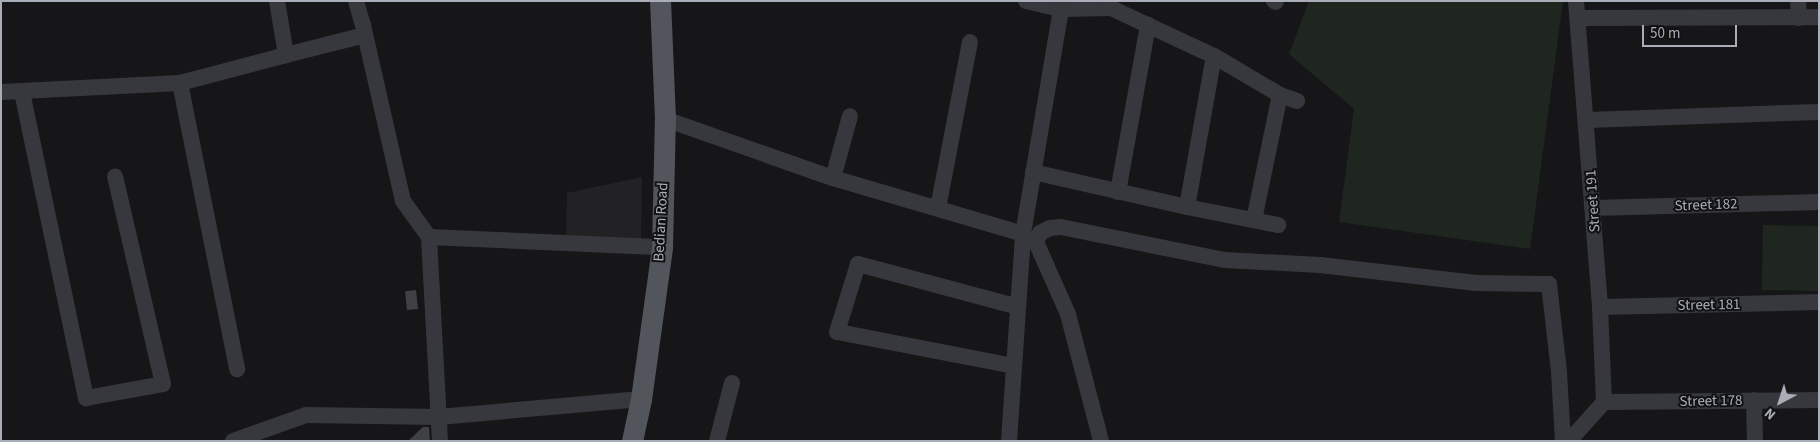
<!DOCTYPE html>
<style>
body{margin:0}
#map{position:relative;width:1820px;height:442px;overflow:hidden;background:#161618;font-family:"Source Sans 3",sans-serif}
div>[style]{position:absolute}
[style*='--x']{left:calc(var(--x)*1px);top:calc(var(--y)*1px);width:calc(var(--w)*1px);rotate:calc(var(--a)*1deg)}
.built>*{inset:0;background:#222225}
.green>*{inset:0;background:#1e261f;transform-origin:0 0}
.building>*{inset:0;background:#404145;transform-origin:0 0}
.minor>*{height:16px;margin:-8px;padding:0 8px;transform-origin:8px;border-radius:8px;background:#37383d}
.major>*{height:21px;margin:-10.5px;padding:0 10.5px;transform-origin:10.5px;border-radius:10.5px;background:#53555c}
span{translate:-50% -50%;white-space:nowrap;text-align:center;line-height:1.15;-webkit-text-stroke:4px #111113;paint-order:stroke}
.street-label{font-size:15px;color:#a8adb8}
.frame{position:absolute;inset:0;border:2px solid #a8adb8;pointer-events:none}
.north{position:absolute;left:1755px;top:377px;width:50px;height:50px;-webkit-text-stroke:4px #111113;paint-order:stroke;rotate:220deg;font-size:14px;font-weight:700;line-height:20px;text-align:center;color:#a8adb8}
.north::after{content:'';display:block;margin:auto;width:18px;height:22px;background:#a8adb8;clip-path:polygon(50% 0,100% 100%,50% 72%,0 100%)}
.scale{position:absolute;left:1642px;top:25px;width:95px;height:22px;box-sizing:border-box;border:2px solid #a8adb8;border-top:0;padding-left:6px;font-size:15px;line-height:18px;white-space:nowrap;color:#a8adb8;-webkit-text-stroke:4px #111113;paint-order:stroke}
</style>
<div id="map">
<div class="built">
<i style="clip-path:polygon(642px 177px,641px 241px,566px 237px,567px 193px)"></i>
</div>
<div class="green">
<i style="clip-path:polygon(1309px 1px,1563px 1px,1530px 249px,1339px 222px,1354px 109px,1289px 54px)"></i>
<i style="left:1763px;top:225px;width:56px;height:65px;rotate:1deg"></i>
</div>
<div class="building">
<i style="left:416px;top:290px;width:19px;height:11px;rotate:84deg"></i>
<i style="clip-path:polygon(423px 427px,429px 427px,430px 441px,408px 441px)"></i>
</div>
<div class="minor">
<i style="--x:277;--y:1;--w:55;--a:80.5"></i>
<i style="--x:286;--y:55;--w:81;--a:-14.2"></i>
<i style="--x:356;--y:1;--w:25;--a:74"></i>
<i style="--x:363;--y:25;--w:180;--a:77.2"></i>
<i style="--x:403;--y:201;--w:44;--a:54.2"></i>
<i style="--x:1026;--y:1;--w:36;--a:13"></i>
<i style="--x:1061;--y:9;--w:50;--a:-1.1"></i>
<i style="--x:1111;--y:8;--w:114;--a:25"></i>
<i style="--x:1214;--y:56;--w:77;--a:30.6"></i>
<i style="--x:1280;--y:95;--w:18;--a:19"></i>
<i style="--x:1274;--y:1;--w:2;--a:27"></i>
<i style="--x:1576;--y:1;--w:307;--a:85.5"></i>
<i style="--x:1600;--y:307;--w:95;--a:87.6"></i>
<i style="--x:1798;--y:1;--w:17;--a:87"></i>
<i style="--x:1577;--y:18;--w:242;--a:-0.2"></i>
<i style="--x:180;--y:83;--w:292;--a:78.7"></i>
<i style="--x:1;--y:92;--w:179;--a:-2.9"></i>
<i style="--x:180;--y:83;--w:110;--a:-14.8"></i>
<i style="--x:22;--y:92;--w:313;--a:78.2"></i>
<i style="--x:86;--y:398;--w:78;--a:-10.3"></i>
<i style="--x:163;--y:384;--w:213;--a:-103"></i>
<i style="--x:665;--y:119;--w:178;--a:19.4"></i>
<i style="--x:833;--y:178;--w:198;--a:16.4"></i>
<i style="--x:1587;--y:120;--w:232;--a:-2"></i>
<i style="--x:1033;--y:172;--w:158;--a:12.8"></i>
<i style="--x:1187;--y:207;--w:93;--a:11.2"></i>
<i style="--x:833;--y:178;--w:64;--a:-74.7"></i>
<i style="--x:1118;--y:192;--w:170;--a:-79.8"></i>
<i style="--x:1187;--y:207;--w:153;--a:-79.9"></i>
<i style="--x:938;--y:208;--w:169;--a:-79.1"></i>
<i style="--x:1593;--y:208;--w:226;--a:-1.5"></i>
<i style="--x:1254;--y:220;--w:128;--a:-78.3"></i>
<i style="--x:1600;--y:307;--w:219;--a:-1.3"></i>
<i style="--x:1014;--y:366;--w:180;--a:-169.1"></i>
<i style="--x:837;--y:332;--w:71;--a:-72.8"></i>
<i style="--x:858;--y:264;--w:166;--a:15"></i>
<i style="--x:1754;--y:400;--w:41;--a:88.6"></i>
<i style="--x:1604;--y:402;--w:215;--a:-0.5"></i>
<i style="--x:233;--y:441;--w:77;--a:-19.6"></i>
<i style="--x:306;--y:415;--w:133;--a:0.9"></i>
<i style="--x:439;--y:417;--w:203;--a:-5.1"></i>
<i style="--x:440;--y:441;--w:204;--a:-93.1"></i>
<i style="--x:429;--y:237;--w:233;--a:2.5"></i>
<i style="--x:717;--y:441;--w:60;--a:-75.5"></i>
<i style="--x:1009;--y:441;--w:207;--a:-86.1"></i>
<i style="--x:1023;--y:234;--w:228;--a:-80.4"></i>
<i style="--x:1101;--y:441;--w:131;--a:-104.6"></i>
<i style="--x:1068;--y:314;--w:79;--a:-114"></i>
<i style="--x:1036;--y:242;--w:10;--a:-66"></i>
<i style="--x:1040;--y:233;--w:11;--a:-27"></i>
<i style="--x:1050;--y:228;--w:11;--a:-5"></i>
<i style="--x:1061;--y:227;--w:167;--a:11.4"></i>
<i style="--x:1225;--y:260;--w:95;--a:3"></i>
<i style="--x:1320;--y:265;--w:157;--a:6.6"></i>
<i style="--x:1476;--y:283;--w:73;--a:0.8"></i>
<i style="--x:1549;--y:284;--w:89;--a:83.5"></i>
<i style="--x:1559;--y:372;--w:69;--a:86.7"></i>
<i style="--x:1569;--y:441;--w:52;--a:-48.1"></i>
</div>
<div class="major">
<i style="--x:632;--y:441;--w:43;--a:-77.9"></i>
<i style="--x:641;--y:399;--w:153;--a:-82.1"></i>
<i style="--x:662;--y:247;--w:128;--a:-88.7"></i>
<i style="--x:665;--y:119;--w:118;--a:-92.4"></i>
</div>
<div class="street-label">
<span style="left:1593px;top:201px;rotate:-94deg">Street 191</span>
<span style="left:1706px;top:205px;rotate:-2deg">Street 182</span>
<span style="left:661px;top:222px;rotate:-87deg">Bedian Road</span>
<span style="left:1709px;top:305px;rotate:-1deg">Street 181</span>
<span style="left:1711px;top:401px;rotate:-1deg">Street 178</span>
</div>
<div class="frame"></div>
<div class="north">N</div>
<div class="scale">50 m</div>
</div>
